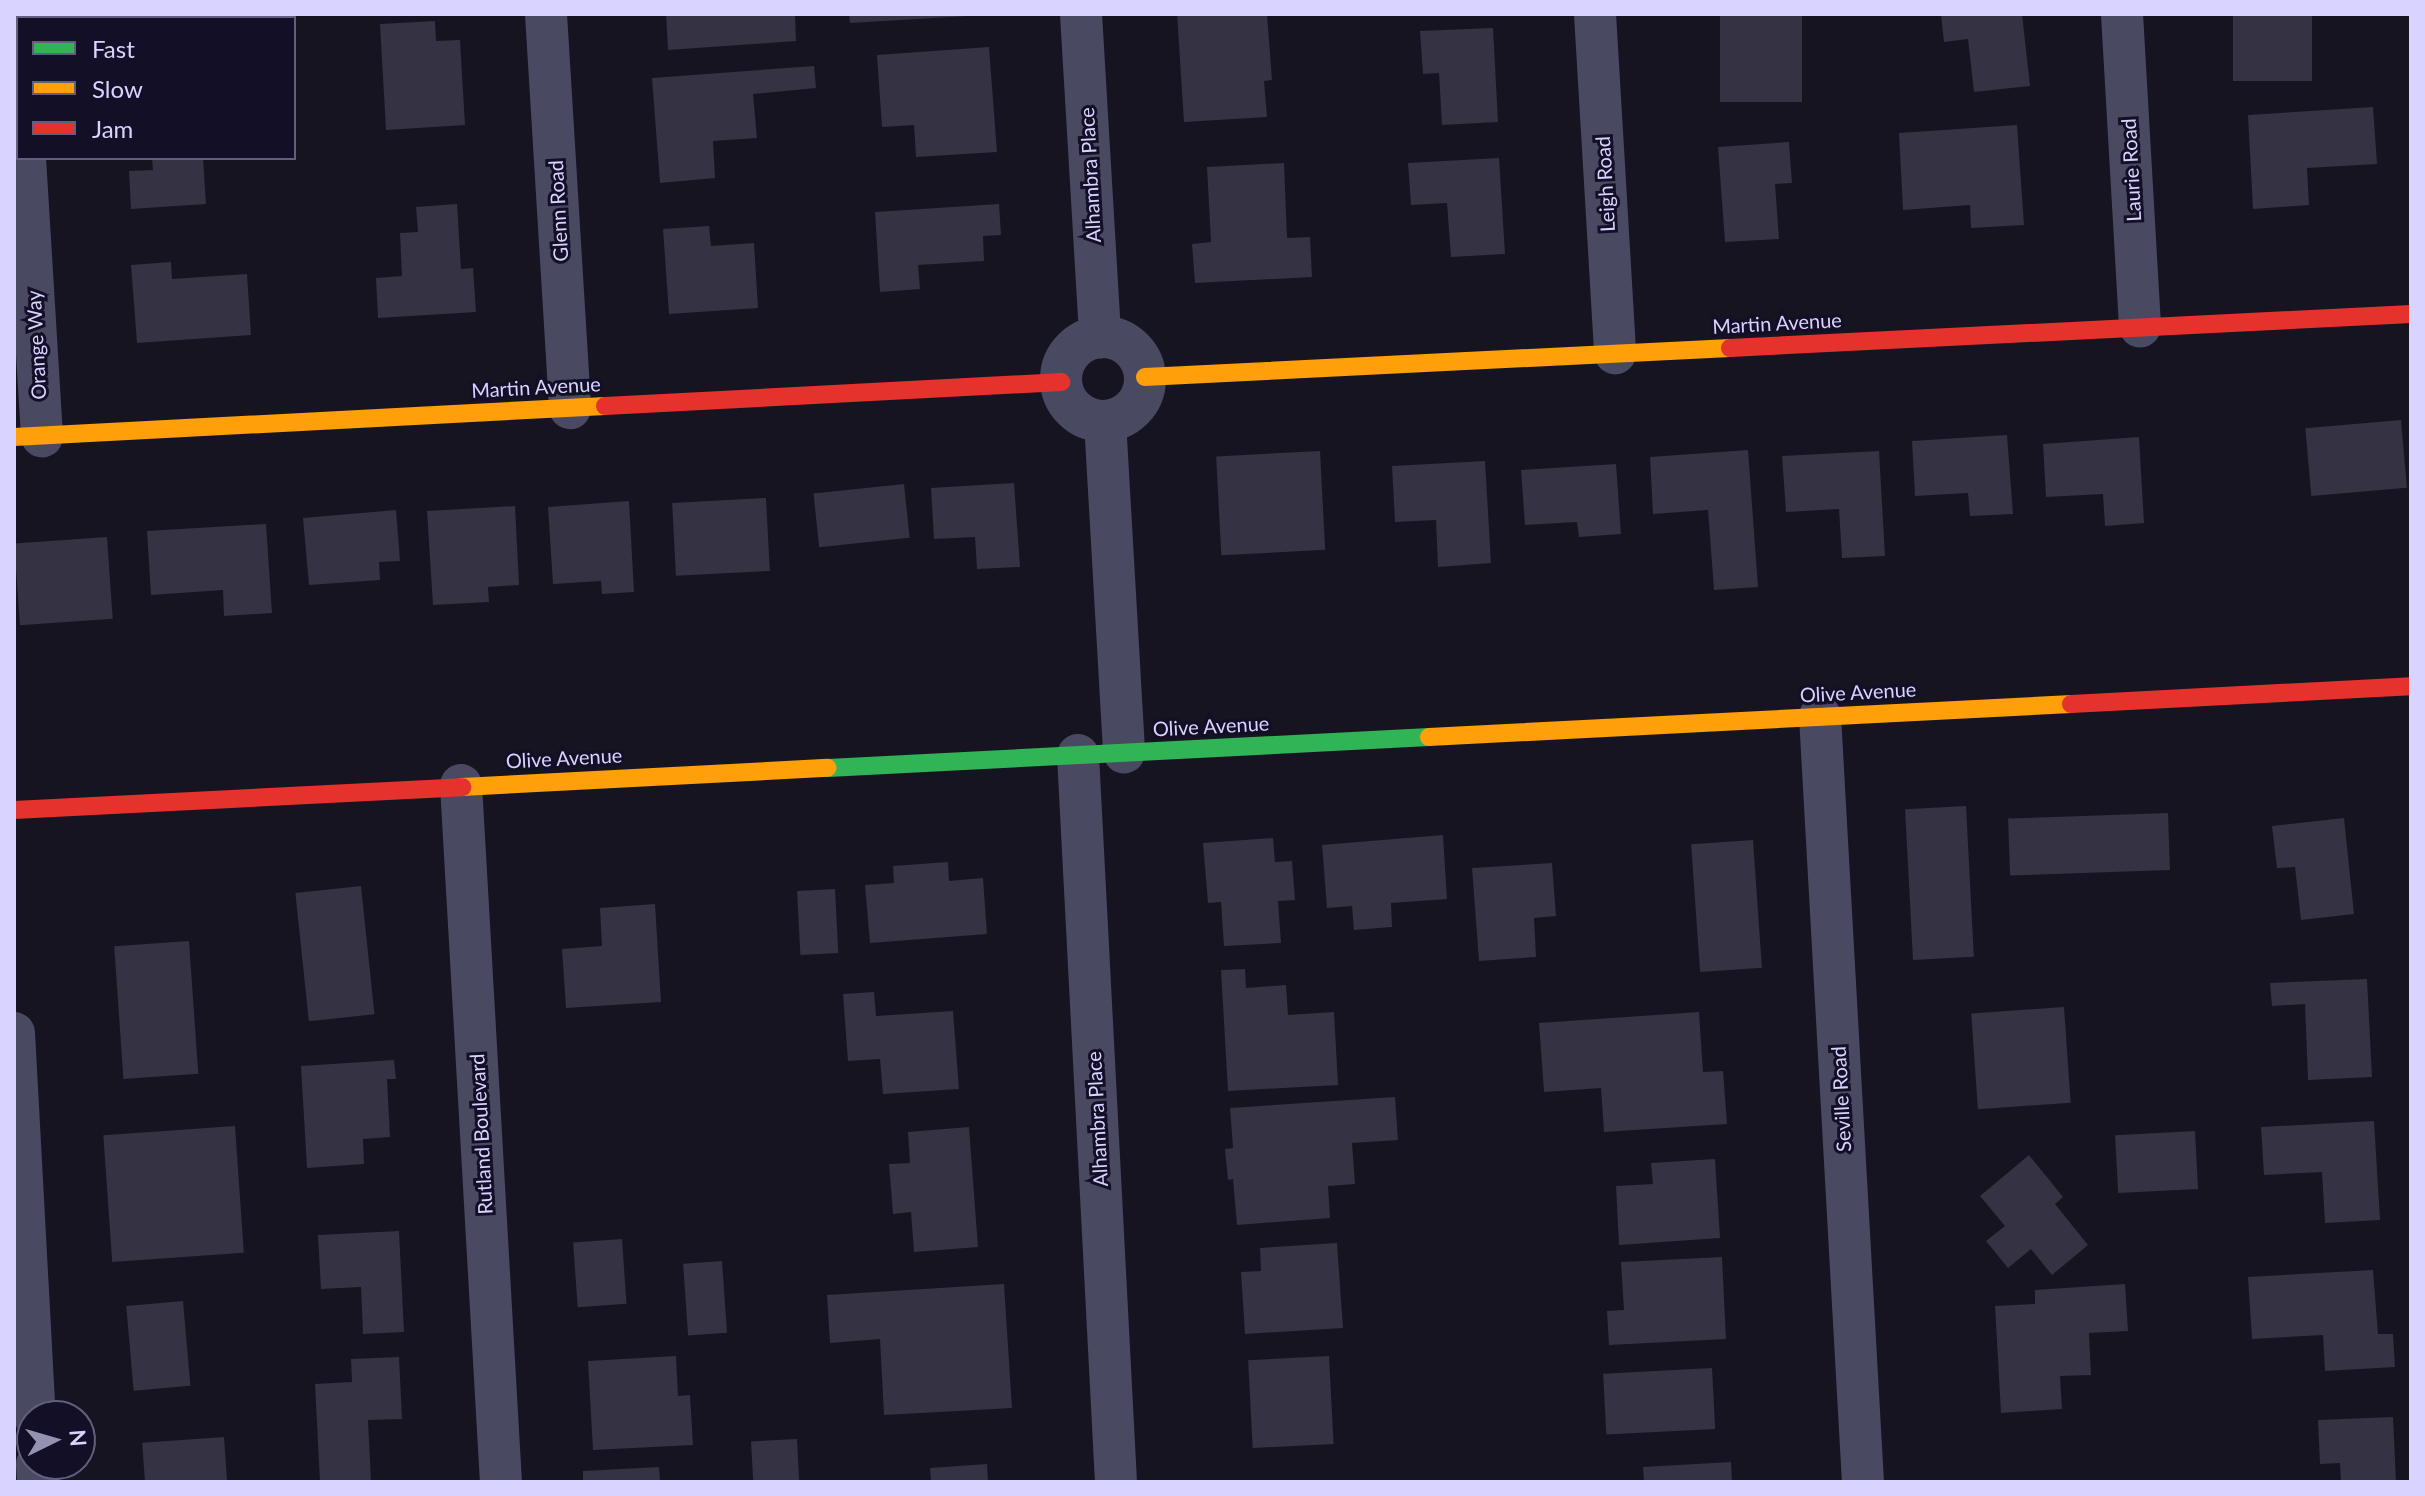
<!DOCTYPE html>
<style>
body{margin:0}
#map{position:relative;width:2425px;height:1496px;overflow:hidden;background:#161421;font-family:Lato,sans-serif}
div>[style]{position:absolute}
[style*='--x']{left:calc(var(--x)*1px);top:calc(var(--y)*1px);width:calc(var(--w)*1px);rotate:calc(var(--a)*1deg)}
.building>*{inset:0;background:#343243;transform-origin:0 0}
.street>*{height:42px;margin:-21px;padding:0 21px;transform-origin:21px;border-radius:21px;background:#4a4962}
.street>.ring{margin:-21px;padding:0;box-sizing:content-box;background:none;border:42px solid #4a4962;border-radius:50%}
.fast>*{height:18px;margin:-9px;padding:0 9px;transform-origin:9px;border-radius:9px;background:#30b455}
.slow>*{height:18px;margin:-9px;padding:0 9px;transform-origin:9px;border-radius:9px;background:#ff9f0a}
.jam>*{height:18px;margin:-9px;padding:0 9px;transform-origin:9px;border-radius:9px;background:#e5322d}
span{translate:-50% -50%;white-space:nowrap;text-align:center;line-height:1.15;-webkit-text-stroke:6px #130f26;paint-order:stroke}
.street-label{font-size:20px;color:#d9d4ff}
.frame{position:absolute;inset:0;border:16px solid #d9d4ff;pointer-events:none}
.legend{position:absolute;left:16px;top:16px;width:280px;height:144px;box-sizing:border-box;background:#130f26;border:2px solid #625e7d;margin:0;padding:10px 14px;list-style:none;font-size:24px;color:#d9d4ff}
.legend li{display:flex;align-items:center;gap:16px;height:40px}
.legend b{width:40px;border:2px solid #625e7d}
.north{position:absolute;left:16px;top:1400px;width:80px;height:80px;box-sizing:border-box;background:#130f26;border:2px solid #625e7d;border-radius:50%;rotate:85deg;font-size:22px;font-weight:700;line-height:32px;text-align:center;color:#d9d4ff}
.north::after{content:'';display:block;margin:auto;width:28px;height:36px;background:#9591b1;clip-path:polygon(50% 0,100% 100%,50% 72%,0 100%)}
</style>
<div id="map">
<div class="building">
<i style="left:116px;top:14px;width:63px;height:4px"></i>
<i style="clip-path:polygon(666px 14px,795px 14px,796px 41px,668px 50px)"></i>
<i style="clip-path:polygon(849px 14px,968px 14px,968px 16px,850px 23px)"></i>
<i style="clip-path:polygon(1177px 14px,1267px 14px,1272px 80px,1264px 81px,1267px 117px,1184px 122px)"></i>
<i style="left:1720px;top:14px;width:82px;height:88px"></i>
<i style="clip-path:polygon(1941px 14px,2022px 14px,2030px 86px,1974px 92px,1968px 39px,1944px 42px)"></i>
<i style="left:2233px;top:14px;width:79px;height:67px"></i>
<i style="clip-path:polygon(435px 21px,436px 41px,460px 40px,465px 125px,386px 130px,380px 24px)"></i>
<i style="clip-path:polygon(1493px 28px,1498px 122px,1442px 125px,1439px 73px,1423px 74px,1420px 31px)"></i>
<i style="clip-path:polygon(989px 47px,997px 152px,916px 157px,914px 125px,882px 127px,877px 55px)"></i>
<i style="clip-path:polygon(814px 66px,816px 88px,753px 94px,757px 138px,713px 141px,715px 178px,660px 183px,652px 78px)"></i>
<i style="clip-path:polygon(2373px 107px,2377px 164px,2307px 168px,2309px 205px,2253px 209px,2248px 115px)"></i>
<i style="clip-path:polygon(2017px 125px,2024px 225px,1971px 228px,1970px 205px,1903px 210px,1899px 133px)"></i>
<i style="clip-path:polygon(1789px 142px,1792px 183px,1775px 184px,1779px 239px,1725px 242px,1718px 147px)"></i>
<i style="clip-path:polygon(152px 158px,203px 158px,206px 204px,131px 209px,129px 171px,153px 170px)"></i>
<i style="clip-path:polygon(1499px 158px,1505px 254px,1451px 257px,1447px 203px,1411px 205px,1408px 163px)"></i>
<i style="clip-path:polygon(1284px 163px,1287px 238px,1310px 237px,1312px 277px,1195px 283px,1192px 244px,1211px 242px,1207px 167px)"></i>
<i style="clip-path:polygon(457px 204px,461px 269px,473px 268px,476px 312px,378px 318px,376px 278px,402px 276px,400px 233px,418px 232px,416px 207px)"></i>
<i style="clip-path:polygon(999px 204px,1001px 235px,983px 236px,984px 261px,918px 265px,920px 289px,880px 292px,875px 212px)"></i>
<i style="clip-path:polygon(709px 226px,711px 246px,754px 243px,758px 308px,669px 314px,663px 229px)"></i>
<i style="clip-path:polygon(171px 262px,172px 279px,247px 274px,251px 335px,137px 343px,131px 265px)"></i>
<i style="left:2401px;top:420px;width:68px;height:96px;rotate:85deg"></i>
<i style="clip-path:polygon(2007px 435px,2013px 514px,1970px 516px,1968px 493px,1915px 496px,1912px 441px)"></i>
<i style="clip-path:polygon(2139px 437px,2144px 523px,2105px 526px,2103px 494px,2046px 497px,2043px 444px)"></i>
<i style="clip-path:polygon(1748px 450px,1758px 587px,1714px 590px,1708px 510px,1653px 514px,1650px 457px)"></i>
<i style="left:1320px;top:451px;width:99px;height:104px;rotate:87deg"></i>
<i style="clip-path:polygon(1879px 451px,1885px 556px,1842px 558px,1839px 509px,1786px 512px,1782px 456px)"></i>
<i style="clip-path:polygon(1485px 461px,1491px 563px,1438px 567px,1436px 520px,1395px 522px,1392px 466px)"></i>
<i style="clip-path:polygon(1616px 464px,1621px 534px,1579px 537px,1577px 522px,1525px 525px,1521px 470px)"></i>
<i style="clip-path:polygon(1014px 483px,1020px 567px,977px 569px,975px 537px,934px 539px,931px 488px)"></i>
<i style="left:904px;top:484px;width:54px;height:91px;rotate:84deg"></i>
<i style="left:766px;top:498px;width:73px;height:94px;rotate:87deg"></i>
<i style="clip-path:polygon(629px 501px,634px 592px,602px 594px,601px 581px,553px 584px,548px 507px)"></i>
<i style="clip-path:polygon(515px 506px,519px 585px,488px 587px,489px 602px,433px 605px,427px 511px)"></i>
<i style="clip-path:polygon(396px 510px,400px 561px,379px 562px,380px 580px,309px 585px,303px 518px)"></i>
<i style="clip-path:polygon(266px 524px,272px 613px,224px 616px,223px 590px,151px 595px,147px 531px)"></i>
<i style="left:107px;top:537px;width:82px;height:93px;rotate:86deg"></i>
<i style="left:1966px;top:806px;width:151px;height:61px;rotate:87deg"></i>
<i style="left:2168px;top:813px;width:57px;height:160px;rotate:88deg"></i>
<i style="clip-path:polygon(2344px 818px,2354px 914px,2301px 920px,2295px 867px,2277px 868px,2272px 826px)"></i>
<i style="clip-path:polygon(1443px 835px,1447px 899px,1391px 903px,1392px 927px,1354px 930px,1352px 906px,1327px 908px,1322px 845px)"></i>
<i style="clip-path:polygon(1273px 838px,1275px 862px,1292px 861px,1295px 900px,1278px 901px,1281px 943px,1224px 946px,1221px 902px,1208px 903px,1203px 843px)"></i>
<i style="left:1753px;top:840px;width:128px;height:62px;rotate:86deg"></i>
<i style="clip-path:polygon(948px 862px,949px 881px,983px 878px,987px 934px,870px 943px,865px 885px,894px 883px,893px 866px)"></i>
<i style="clip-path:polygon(1552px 863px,1556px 916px,1534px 918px,1536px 957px,1479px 961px,1472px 868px)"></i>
<i style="left:361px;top:886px;width:129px;height:66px;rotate:84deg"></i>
<i style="left:835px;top:889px;width:64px;height:38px;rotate:87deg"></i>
<i style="clip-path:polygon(655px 904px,661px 1002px,566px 1008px,562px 949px,602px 946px,600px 908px)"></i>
<i style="left:189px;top:941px;width:133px;height:75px;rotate:86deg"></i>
<i style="clip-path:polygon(1245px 969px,1246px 988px,1286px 985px,1288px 1015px,1334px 1012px,1338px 1085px,1228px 1091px,1221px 970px)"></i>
<i style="clip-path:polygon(2367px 979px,2372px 1077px,2308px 1080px,2305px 1004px,2272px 1006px,2270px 983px)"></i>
<i style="clip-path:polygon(874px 992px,876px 1016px,953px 1011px,959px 1089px,883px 1094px,880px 1059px,848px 1061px,843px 994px)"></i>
<i style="left:2064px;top:1007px;width:96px;height:93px;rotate:86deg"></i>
<i style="clip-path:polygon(1699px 1012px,1703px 1072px,1723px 1071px,1727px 1124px,1604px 1132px,1601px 1088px,1544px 1092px,1539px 1023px)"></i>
<i style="clip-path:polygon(394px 1060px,396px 1079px,387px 1079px,390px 1137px,363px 1139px,364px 1164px,307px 1168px,301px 1066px)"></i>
<i style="clip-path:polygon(1395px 1097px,1398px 1140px,1352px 1143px,1355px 1184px,1328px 1186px,1330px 1218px,1237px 1225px,1233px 1179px,1228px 1180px,1225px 1149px,1233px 1148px,1230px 1108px)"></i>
<i style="clip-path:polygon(2374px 1121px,2380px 1220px,2325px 1223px,2322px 1172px,2264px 1175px,2261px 1127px)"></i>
<i style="left:235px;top:1126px;width:127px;height:132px;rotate:86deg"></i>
<i style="clip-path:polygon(969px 1127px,978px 1247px,914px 1252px,911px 1212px,893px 1214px,889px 1164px,910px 1163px,908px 1132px)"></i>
<i style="left:2195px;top:1131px;width:58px;height:80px;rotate:87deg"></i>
<i style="clip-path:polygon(2029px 1155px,2063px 1197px,2055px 1204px,2088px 1245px,2052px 1275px,2031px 1249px,2008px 1268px,1986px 1241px,2005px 1226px,1980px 1196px)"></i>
<i style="clip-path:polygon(1715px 1159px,1720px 1238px,1619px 1245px,1616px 1186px,1653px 1184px,1651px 1163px)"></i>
<i style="clip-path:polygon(399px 1231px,404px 1332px,363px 1334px,361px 1287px,321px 1289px,318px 1235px)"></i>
<i style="left:622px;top:1239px;width:65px;height:49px;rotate:86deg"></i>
<i style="clip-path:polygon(1337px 1243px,1343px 1328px,1245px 1334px,1241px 1272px,1261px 1271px,1260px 1248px)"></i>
<i style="clip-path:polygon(1722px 1257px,1726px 1339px,1609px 1345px,1607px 1311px,1624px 1310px,1621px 1262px)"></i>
<i style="left:722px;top:1261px;width:72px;height:39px;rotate:86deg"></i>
<i style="clip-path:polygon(2373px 1270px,2378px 1334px,2393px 1334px,2395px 1367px,2325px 1371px,2323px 1335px,2252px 1339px,2248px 1277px)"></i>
<i style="clip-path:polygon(1004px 1284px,1012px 1408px,884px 1415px,880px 1339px,830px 1343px,827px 1295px)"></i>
<i style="clip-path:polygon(2125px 1284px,2128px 1331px,2089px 1333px,2091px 1375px,2060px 1376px,2062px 1409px,2001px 1413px,1995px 1306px,2035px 1304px,2035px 1290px)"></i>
<i style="left:183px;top:1301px;width:85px;height:57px;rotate:85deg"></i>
<i style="clip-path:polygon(676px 1356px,678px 1396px,690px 1395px,693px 1445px,593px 1450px,588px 1361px)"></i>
<i style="left:1329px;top:1356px;width:88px;height:81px;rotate:87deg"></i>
<i style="clip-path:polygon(399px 1357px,402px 1419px,368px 1420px,371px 1482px,320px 1482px,315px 1384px,352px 1382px,351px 1359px)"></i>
<i style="left:1712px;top:1368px;width:61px;height:109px;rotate:87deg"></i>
<i style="clip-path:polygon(2393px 1417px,2396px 1482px,2341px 1482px,2340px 1463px,2320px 1464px,2318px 1420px)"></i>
<i style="left:224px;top:1437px;width:45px;height:82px;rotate:86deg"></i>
<i style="left:797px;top:1439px;width:43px;height:46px;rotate:87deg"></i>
<i style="clip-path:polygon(1731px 1462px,1732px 1482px,1644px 1482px,1643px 1467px)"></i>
<i style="clip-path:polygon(987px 1464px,988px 1482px,931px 1482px,930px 1468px)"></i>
<i style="clip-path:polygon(659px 1467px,660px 1482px,583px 1482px,583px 1471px)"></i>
</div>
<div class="street">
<i style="--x:17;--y:14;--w:21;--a:87"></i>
<i style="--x:546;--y:14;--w:395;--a:86.5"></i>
<i style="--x:1081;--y:14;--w:324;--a:86.6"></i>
<i style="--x:1595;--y:14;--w:340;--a:86.6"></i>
<i style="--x:2122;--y:14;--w:313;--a:86.7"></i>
<i style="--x:25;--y:158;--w:279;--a:86.5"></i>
<i class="ring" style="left:1061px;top:337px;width:42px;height:42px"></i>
<i style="--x:1105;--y:421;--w:332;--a:86.7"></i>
<i style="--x:1820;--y:716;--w:767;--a:86.79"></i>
<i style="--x:1078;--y:755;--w:728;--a:87.01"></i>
<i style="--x:461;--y:785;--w:698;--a:86.72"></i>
<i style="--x:14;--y:1033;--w:384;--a:86.9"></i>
<i style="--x:37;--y:1464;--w:18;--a:87"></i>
</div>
<div class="fast">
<i style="--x:828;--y:768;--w:602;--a:-2.95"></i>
</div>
<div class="slow">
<i style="--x:1145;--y:377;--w:586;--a:-2.84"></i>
<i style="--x:14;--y:437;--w:592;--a:-3"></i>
<i style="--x:1429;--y:737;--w:643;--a:-2.94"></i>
<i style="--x:462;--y:787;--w:366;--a:-3"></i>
</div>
<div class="jam">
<i style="--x:1730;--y:348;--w:682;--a:-2.86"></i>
<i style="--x:605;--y:406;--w:457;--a:-3"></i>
<i style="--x:2071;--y:704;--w:340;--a:-3"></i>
<i style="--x:14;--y:810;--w:449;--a:-2.9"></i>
</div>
<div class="street-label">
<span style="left:2131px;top:170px;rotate:-93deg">Laurie Road</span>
<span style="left:1090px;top:175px;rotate:-93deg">Alhambra Place</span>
<span style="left:1605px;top:184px;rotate:-93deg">Leigh Road</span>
<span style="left:558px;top:211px;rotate:-93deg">Glenn Road</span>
<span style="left:1777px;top:323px;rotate:-3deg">Martin Avenue</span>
<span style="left:36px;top:345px;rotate:-93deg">Orange Way</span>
<span style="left:536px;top:387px;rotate:-3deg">Martin Avenue</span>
<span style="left:1858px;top:692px;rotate:-3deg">Olive Avenue</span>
<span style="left:1211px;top:726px;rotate:-3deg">Olive Avenue</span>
<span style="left:564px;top:758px;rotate:-3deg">Olive Avenue</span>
<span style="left:1841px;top:1099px;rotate:-93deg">Seville Road</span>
<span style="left:1097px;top:1119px;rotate:-93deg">Alhambra Place</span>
<span style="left:481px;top:1134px;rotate:-93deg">Rutland Boulevard</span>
</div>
<div class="frame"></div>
<ul class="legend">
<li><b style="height:10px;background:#30b455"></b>Fast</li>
<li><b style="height:10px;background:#ff9f0a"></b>Slow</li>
<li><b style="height:10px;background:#e5322d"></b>Jam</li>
</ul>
<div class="north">N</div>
</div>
